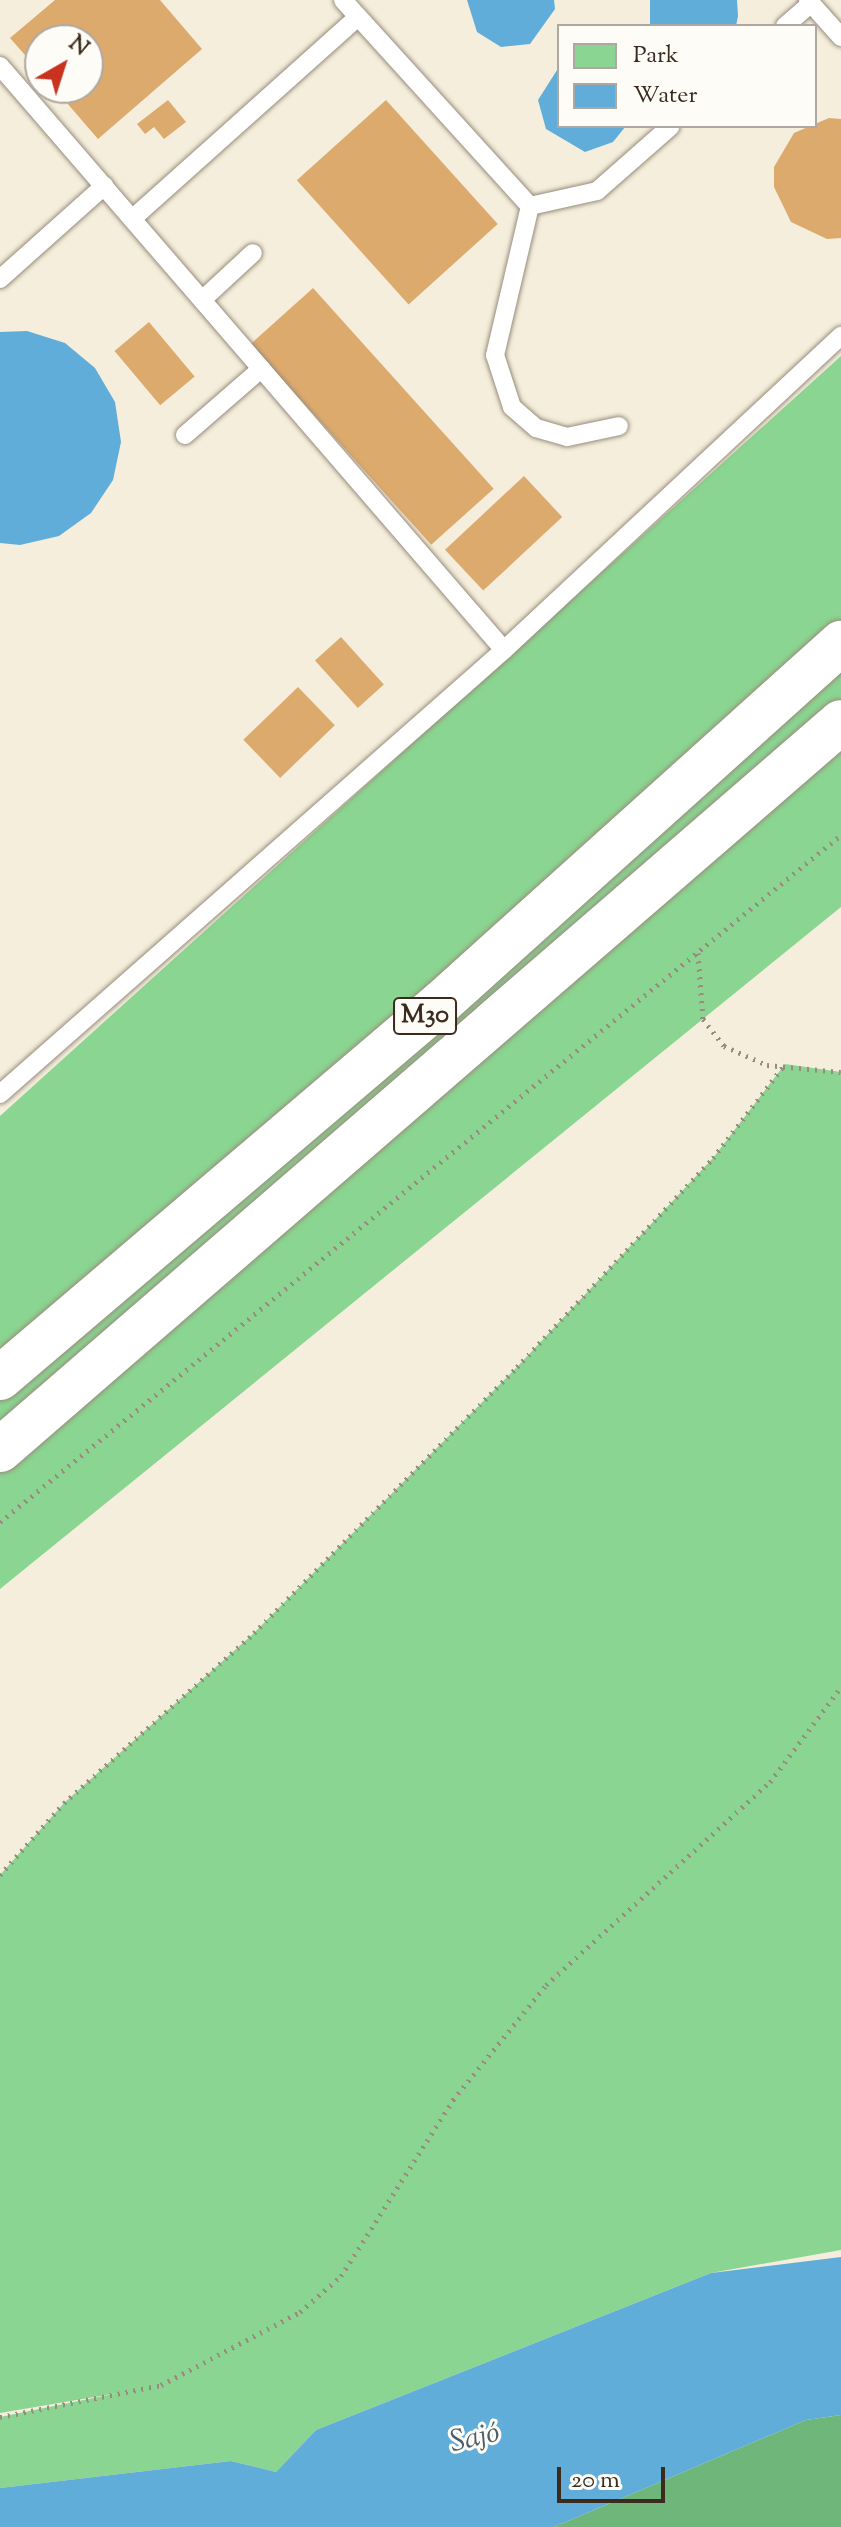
<!DOCTYPE html>
<meta charset="utf-8">
<style>
body{margin:0}
#map{position:relative;width:841px;height:2527px;overflow:hidden;background:#f5eedc;font-family:"Sorts Mill Goudy",serif}
div>[style]{position:absolute}
[style*='--x']{left:calc(var(--x)*1px);top:calc(var(--y)*1px);width:calc(var(--w)*1px);rotate:calc(var(--a)*1deg)}
.green>*{inset:0;background:#8ad591}
.forest>*{inset:0;background:#6fb67b}
.water>*{inset:0;background:#60add9}
.building>*{inset:0;background:#ddaa6d;transform-origin:0 0}
.path>*{height:5px;margin-top:-2.5px;transform-origin:0;background:repeating-linear-gradient(90deg,#988c7d 0 2px,transparent 0 8px)}
.roads{filter:drop-shadow(0 0 2px #988c7d) drop-shadow(0 0 2px #988c7d)}
.service>*{height:18px;margin:-9px;padding:0 9px;transform-origin:9px;border-radius:9px;background:#fff}
.motorway>*{height:44px;margin:-22px;padding:0 22px;transform-origin:22px;border-radius:22px;background:#fff}
span{translate:-50% -50%;white-space:nowrap;text-align:center;line-height:1.15;-webkit-text-stroke:6px #fdfcf7;paint-order:stroke}
.shield-label span{padding:2px 6px;background:#fdfcf7;border:2px solid;border-radius:6px;-webkit-text-stroke-width:0}
.shield-label{font-size:26px;color:#3b2a1e;font-weight:700}
.water-label{font-size:30px;color:#4a5e69;font-style:italic}
.legend{position:absolute;left:557px;top:24px;width:260px;height:104px;box-sizing:border-box;background:#fdfcf7;border:2px solid #afa8a0;margin:0;padding:10px 14px;list-style:none;font-size:24px;color:#3b2a1e}
.legend li{display:flex;align-items:center;gap:16px;height:40px}
.legend b{width:40px;border:2px solid #afa8a0}
.north{position:absolute;left:24px;top:24px;width:80px;height:80px;box-sizing:border-box;background:#fdfcf7;border:2px solid #afa8a0;border-radius:50%;rotate:39deg;font-size:22px;font-weight:700;line-height:32px;text-align:center;color:#3b2a1e}
.north::after{content:'';display:block;margin:auto;width:28px;height:36px;background:#c8321e;clip-path:polygon(50% 0,100% 100%,50% 72%,0 100%)}
.scale{position:absolute;left:557px;top:2467px;width:108px;height:36px;box-sizing:border-box;border:4px solid #3b2a1e;border-top:0;padding-left:10px;font-size:24px;line-height:28px;white-space:nowrap;color:#3b2a1e;-webkit-text-stroke:6px #fdfcf7;paint-order:stroke}
</style>
<div id="map">
<div class="green">
<i style="clip-path:polygon(841px 356px,841px 907px,0 1589px,0 1116px)"></i>
<i style="clip-path:polygon(785px 1064px,841px 1072px,841px 2250px,711px 2273px,316px 2430px,276px 2472px,231px 2461px,0 2488px,0 2417px,118px 2393px,0 2413px,0 1875px,64px 1803px,254px 1633px,517px 1367px,713px 1158px)"></i>
</div>
<div class="forest">
<i style="clip-path:polygon(841px 2415px,841px 2527px,554px 2527px,806px 2420px)"></i>
</div>
<div class="water">
<i style="clip-path:polygon(467px 0,554px 0,555px 9px,530px 44px,501px 47px,477px 32px)"></i>
<i style="clip-path:polygon(650px 0,737px 0,738px 16px,736px 26px,650px 26px)"></i>
<i style="clip-path:polygon(559px 67px,559px 126px,626px 126px,613px 142px,585px 152px,546px 129px,538px 100px)"></i>
<i style="clip-path:polygon(27px 331px,65px 343px,95px 368px,115px 402px,121px 442px,113px 480px,91px 513px,59px 536px,20px 545px,0 543px,0 332px)"></i>
<i style="clip-path:polygon(841px 2257px,841px 2415px,806px 2420px,554px 2527px,0 2527px,0 2488px,231px 2461px,276px 2472px,316px 2430px,711px 2273px)"></i>
</div>
<div class="building">
<i style="clip-path:polygon(55px 0,160px 0,202px 49px,98px 139px,54px 88px,88px 88px,88px 40px,40px 40px,40px 72px,10px 38px)"></i>
<i style="clip-path:polygon(168px 100px,186px 122px,164px 139px,154px 127px,145px 134px,137px 124px)"></i>
<i style="left:386px;top:100px;width:167px;height:120px;rotate:48deg"></i>
<i style="clip-path:polygon(829px 118px,841px 119px,841px 238px,827px 239px,791px 222px,774px 187px,774px 167px,794px 133px)"></i>
<i style="left:313px;top:288px;width:270px;height:84px;rotate:48deg"></i>
<i style="left:149px;top:322px;width:71px;height:45px;rotate:50deg"></i>
<i style="left:524px;top:476px;width:56px;height:108px;rotate:47deg"></i>
<i style="left:341px;top:637px;width:64px;height:35px;rotate:48deg"></i>
<i style="left:298px;top:687px;width:53px;height:76px;rotate:46deg"></i>
</div>
<div class="path">
<i style="--x:698;--y:953;--w:66;--a:85.7"></i>
<i style="--x:703;--y:1019;--w:34;--a:52"></i>
<i style="--x:724;--y:1046;--w:47;--a:23.8"></i>
<i style="--x:767;--y:1065;--w:74;--a:5.4"></i>
<i style="--x:0;--y:1522;--w:1086;--a:-39.24"></i>
<i style="--x:0;--y:1875;--w:96;--a:-48.4"></i>
<i style="--x:64;--y:1803;--w:255;--a:-41.8"></i>
<i style="--x:254;--y:1633;--w:374;--a:-45.3"></i>
<i style="--x:517;--y:1367;--w:287;--a:-46.8"></i>
<i style="--x:713;--y:1158;--w:118;--a:-52.5"></i>
<i style="--x:0;--y:2417;--w:164;--a:-11.2"></i>
<i style="--x:161;--y:2385;--w:157;--a:-27.7"></i>
<i style="--x:300;--y:2312;--w:55;--a:-41.3"></i>
<i style="--x:341;--y:2276;--w:209;--a:-57.5"></i>
<i style="--x:453;--y:2100;--w:148;--a:-51"></i>
<i style="--x:546;--y:1985;--w:302;--a:-42.2"></i>
<i style="--x:770;--y:1782;--w:119;--a:-53.2"></i>
</div>
<div class="roads">
<div class="service">
<i style="--x:343;--y:0;--w:278;--a:47.8"></i>
<i style="--x:530;--y:206;--w:153;--a:103.2"></i>
<i style="--x:495;--y:355;--w:55;--a:71.9"></i>
<i style="--x:512;--y:407;--w:32;--a:41"></i>
<i style="--x:536;--y:428;--w:32;--a:16"></i>
<i style="--x:567;--y:437;--w:53;--a:-11.9"></i>
<i style="--x:808;--y:0;--w:50;--a:48.3"></i>
<i style="--x:785;--y:26;--w:35;--a:-41"></i>
<i style="--x:0;--y:66;--w:771;--a:49.21"></i>
<i style="--x:530;--y:206;--w:69;--a:-12.6"></i>
<i style="--x:597;--y:191;--w:98;--a:-41.3"></i>
<i style="--x:132;--y:219;--w:303;--a:-41.8"></i>
<i style="--x:0;--y:279;--w:140;--a:-41.8"></i>
<i style="--x:202;--y:300;--w:69;--a:-42.7"></i>
<i style="--x:185;--y:435;--w:101;--a:-41"></i>
<i style="--x:0;--y:1094;--w:672;--a:-41.38"></i>
<i style="--x:504;--y:650;--w:461;--a:-43"></i>
</div>
<div class="motorway">
<i style="--x:0;--y:1378;--w:580;--a:-40.39"></i>
<i style="--x:442;--y:1002;--w:537;--a:-41.98"></i>
<i style="--x:0;--y:1450;--w:1112;--a:-40.88"></i>
</div>
</div>
<div class="shield-label">
<span style="left:425px;top:1016px">M30</span>
</div>
<div class="water-label">
<span style="left:475px;top:2439px;rotate:-13deg">Sajó</span>
</div>
<ul class="legend">
<li><b style="height:22px;background:#8ad591"></b>Park</li>
<li><b style="height:22px;background:#60add9"></b>Water</li>
</ul>
<div class="north">N</div>
<div class="scale">20 m</div>
</div>
